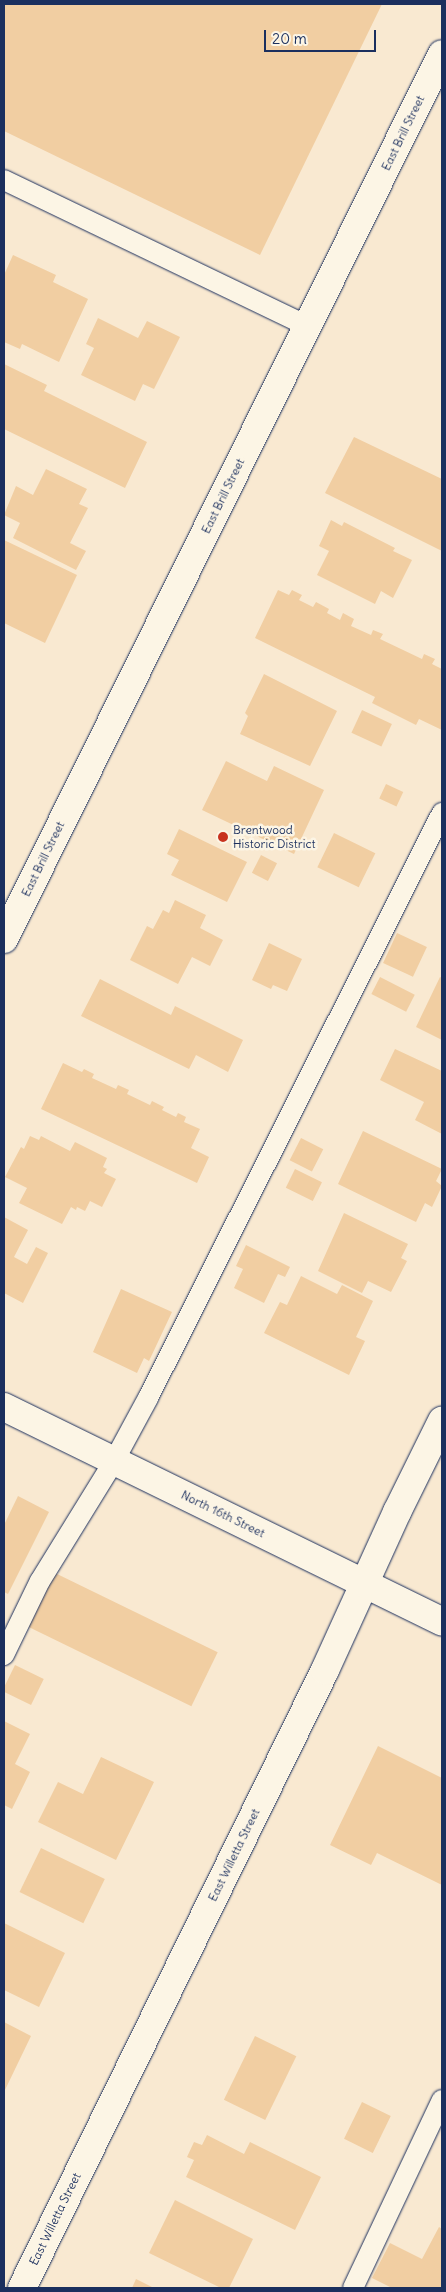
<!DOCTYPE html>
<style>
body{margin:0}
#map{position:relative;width:446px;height:2292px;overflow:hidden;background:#f9e9d1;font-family:Delius,sans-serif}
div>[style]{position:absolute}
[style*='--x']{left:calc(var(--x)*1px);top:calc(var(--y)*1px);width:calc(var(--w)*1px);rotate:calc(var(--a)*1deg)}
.building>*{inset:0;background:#f1cea2;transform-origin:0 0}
.roads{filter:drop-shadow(0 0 1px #1b2f5e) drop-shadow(0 0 1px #1b2f5e)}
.lane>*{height:20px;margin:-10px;padding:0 10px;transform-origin:10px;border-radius:10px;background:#fcf5e5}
.street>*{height:28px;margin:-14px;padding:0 14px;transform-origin:14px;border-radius:14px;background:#fcf5e5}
.secondary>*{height:28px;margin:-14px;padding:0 14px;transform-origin:14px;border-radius:14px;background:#fcf5e5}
.dots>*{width:14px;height:14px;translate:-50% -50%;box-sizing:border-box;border:2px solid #fcf5e5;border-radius:50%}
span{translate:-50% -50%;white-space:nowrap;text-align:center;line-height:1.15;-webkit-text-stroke:5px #fcf5e5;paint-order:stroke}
.street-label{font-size:12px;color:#1b2f5e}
.poi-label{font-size:12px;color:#1b2f5e}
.left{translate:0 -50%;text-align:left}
.frame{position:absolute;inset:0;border:5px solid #1b2f5e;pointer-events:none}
.scale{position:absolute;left:264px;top:30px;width:112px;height:22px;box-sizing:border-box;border:2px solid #1b2f5e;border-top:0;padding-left:6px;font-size:15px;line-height:18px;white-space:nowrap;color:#1b2f5e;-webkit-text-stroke:4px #fcf5e5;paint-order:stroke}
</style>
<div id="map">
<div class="building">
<i style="clip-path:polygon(4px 4px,382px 4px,260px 255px,4px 131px)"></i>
<i style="clip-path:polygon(13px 255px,56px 275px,53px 282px,88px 299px,59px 362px,22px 344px,20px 349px,4px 342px,4px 275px)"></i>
<i style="clip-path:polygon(98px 318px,138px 338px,147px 321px,180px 337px,154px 389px,143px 384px,135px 401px,81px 375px,94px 348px,86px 344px)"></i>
<i style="clip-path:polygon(4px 364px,47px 385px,44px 391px,147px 442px,125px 488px,4px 429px)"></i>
<i style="clip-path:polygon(354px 437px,442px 479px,442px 551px,325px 493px)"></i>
<i style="clip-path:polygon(46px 469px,87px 489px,79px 504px,88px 508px,70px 543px,86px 551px,76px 570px,13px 538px,20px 523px,4px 515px,16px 486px,33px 495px)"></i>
<i style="clip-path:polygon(331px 520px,342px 526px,344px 522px,395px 548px,393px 551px,412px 560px,393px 598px,381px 591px,375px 604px,317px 575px,329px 551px,319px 546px)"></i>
<i style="clip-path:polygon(4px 540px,77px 575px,45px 643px,4px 623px)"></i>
<i style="clip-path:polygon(278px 590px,289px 595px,292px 590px,302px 595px,299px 600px,313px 607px,316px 602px,329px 609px,327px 613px,340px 620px,343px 613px,354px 619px,351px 626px,371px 635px,373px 630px,383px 634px,380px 639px,422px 659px,424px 654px,435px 659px,432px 664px,442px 669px,442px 730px,419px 719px,416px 725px,372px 703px,375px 697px,255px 638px)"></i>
<i style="clip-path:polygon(264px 674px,337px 711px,310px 766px,240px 734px,248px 716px,245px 713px)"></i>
<i style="left:362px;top:710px;width:33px;height:25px;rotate:25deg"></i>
<i style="clip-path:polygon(226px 761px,267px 781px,274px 766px,324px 790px,294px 854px,202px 810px)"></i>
<i style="left:386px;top:784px;width:19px;height:16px;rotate:25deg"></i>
<i style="clip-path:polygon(179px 829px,247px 862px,227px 902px,171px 875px,179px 860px,167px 854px)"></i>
<i style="left:334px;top:833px;width:46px;height:38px;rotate:26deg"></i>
<i style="left:261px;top:855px;width:18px;height:20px;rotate:27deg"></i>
<i style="clip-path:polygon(175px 900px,206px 915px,200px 928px,223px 940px,210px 966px,192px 957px,178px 984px,130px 960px,147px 926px,153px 929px,163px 910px,169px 913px)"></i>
<i style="left:397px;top:933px;width:33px;height:33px;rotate:25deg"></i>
<i style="clip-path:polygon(269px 943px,302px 959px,287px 991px,273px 985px,271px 989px,252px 980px)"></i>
<i style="left:380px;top:977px;width:39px;height:19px;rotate:27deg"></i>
<i style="clip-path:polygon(440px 977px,442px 978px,442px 1040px,416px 1027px)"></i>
<i style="clip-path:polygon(100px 979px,171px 1015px,175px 1006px,243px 1040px,228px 1072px,196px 1055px,189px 1069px,81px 1016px)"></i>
<i style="clip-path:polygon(395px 1049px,442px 1071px,442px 1134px,415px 1120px,424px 1102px,380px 1080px)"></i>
<i style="clip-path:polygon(63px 1063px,82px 1072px,84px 1069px,94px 1074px,92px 1078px,116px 1089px,118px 1085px,129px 1090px,127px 1094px,150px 1105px,152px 1101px,164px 1107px,162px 1110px,176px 1117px,178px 1113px,186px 1117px,184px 1122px,200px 1129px,191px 1148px,209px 1157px,197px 1183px,41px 1109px)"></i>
<i style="clip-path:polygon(363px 1131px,442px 1169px,436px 1181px,442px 1186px,432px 1207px,425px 1203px,416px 1222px,338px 1184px)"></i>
<i style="clip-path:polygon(30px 1136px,39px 1140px,41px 1136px,70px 1151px,75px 1142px,107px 1158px,103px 1167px,107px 1169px,104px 1173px,116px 1179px,102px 1207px,90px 1201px,85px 1211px,77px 1207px,76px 1210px,71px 1207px,62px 1224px,19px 1203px,27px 1188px,5px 1177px,21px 1147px,24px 1149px)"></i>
<i style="left:301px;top:1138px;width:25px;height:25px;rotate:27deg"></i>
<i style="left:295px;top:1169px;width:30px;height:21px;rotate:26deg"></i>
<i style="clip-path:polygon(344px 1213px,408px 1244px,401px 1258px,407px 1261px,391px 1292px,368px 1281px,362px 1293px,318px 1271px)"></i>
<i style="clip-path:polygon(4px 1217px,28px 1230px,14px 1257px,27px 1264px,36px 1247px,48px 1253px,23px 1303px,4px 1293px)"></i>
<i style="clip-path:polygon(246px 1245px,290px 1267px,285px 1277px,278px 1274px,264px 1303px,234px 1288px,243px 1269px,236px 1266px)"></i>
<i style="clip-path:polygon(301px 1276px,337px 1294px,342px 1285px,373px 1301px,356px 1337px,365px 1341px,349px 1375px,264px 1333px,280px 1302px,287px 1305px)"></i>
<i style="clip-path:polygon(121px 1289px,172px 1312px,149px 1361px,144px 1358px,137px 1373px,93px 1352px)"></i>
<i style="clip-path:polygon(18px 1496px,49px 1512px,8px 1594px,4px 1592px,4px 1525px)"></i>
<i style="left:55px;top:1573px;width:181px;height:60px;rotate:26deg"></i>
<i style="left:15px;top:1665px;width:32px;height:29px;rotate:26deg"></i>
<i style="clip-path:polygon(4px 1721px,30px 1734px,15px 1764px,30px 1772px,12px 1809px,4px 1805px)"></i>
<i style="clip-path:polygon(378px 1746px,442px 1778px,442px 1885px,377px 1853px,371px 1865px,330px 1845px)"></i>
<i style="clip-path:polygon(101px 1757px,154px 1782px,116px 1860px,38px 1822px,58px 1782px,83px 1794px)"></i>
<i style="left:41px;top:1848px;width:71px;height:49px;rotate:26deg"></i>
<i style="clip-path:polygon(4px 1923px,65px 1953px,39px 2007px,4px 1990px)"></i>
<i style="clip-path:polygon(4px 2022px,31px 2036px,4px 2092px)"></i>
<i style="left:255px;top:2036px;width:46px;height:71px;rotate:26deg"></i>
<i style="left:362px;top:2102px;width:32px;height:41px;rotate:26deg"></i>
<i style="clip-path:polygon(207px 2135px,244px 2154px,250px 2142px,321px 2177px,295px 2230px,186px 2177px,194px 2160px,187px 2157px,194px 2142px,202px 2145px)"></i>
<i style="clip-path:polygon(175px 2200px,253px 2239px,229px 2288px,221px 2288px,149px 2253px)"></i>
<i style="clip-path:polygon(439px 2227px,442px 2229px,442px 2288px,392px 2288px,372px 2278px,390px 2243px,422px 2259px)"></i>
<i style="clip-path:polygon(136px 2279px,154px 2288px,132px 2288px)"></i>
</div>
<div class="roads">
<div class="lane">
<i style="--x:4;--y:180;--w:336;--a:25.7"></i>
<i style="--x:4;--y:1655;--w:82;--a:-64.1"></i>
<i style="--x:40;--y:1581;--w:141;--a:-58.3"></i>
<i style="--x:114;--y:1461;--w:72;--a:-61.6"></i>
<i style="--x:148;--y:1398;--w:655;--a:-63.32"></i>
<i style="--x:353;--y:2288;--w:208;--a:-64.7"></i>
</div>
<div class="street">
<i style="--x:4;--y:939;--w:987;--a:-63.67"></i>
<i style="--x:22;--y:2288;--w:688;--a:-63.88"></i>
<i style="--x:325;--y:1670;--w:174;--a:-65.5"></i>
<i style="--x:397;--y:1512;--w:102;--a:-63.7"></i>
</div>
<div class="secondary">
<i style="--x:4;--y:1407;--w:488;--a:26.1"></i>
</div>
</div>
<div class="dots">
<i style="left:223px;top:837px;background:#c8321e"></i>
</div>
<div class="street-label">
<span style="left:403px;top:133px;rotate:-64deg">East Brill Street</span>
<span style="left:223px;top:496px;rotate:-64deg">East Brill Street</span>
<span style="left:43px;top:859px;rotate:-64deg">East Brill Street</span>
<span style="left:223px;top:1514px;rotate:26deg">North 16th Street</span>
<span style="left:234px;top:1855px;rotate:-64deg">East Willetta Street</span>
<span style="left:55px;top:2219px;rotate:-64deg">East Willetta Street</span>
</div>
<div class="poi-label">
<span class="left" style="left:233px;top:837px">Brentwood<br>Historic District</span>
</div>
<div class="frame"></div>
<div class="scale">20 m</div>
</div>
